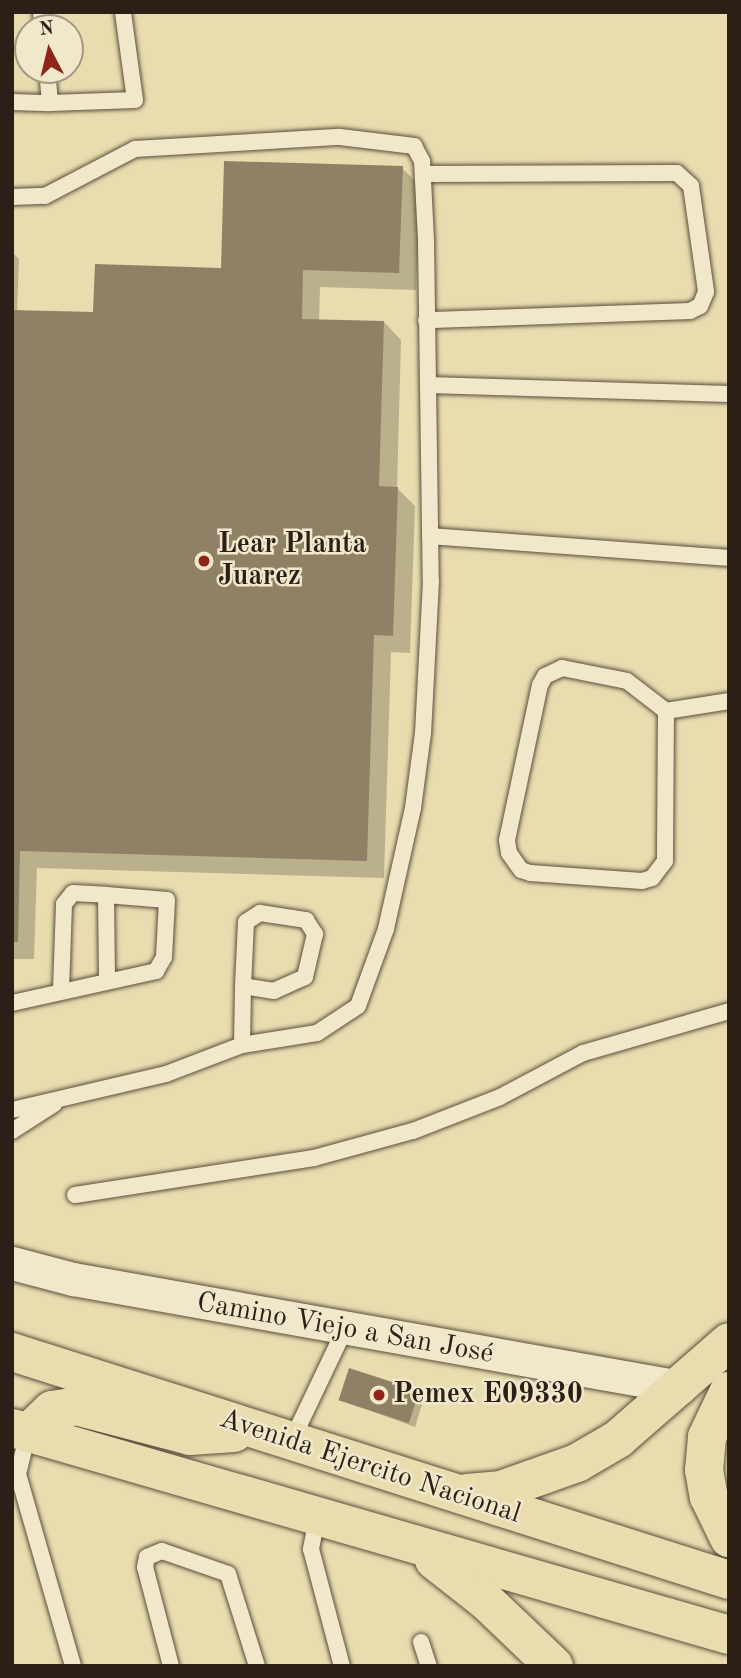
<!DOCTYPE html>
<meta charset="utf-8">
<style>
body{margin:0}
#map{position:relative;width:741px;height:1678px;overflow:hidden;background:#e9dcaf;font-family:"Old Standard TT",serif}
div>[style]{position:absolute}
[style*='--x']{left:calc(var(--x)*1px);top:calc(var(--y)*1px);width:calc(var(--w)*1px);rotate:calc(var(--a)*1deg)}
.shadow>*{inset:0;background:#0003}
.building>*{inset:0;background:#8e8166;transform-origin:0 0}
.roads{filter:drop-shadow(0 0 2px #5a4e3d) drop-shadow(0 0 2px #5a4e3d)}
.lane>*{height:16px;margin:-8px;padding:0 8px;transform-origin:8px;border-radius:8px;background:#f1e8cb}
.street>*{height:33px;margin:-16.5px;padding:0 16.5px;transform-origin:16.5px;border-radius:16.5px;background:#f1e8cb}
.primary>*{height:38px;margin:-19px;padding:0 19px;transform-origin:19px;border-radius:19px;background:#e9dcaf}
.dots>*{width:19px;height:19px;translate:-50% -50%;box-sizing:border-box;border:4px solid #f1e8cb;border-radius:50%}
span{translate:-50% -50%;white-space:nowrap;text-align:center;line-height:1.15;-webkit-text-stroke:5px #f1e8cb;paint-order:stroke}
.poi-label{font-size:28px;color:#2b1f17;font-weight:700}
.left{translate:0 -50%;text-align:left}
.street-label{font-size:28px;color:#2b1f17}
.frame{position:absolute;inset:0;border:14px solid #2b1f17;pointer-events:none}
.north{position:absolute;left:14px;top:14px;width:70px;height:70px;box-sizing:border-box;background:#f1e8cb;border:2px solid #a29883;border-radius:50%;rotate:353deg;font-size:19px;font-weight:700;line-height:28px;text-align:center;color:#2b1f17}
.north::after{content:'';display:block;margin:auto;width:24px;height:32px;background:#8f2418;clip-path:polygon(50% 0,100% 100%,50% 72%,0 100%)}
</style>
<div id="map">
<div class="shadow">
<i style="clip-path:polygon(402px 168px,420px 186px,416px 290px,320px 287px,319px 321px,384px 322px,401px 340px,397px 488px,415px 506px,410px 653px,391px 652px,384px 878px,37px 868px,34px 959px,12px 959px,12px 252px,19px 259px,17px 312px,95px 314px,223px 270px)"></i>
<i style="clip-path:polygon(419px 1392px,424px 1398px,415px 1427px,341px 1400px)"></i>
</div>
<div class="building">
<i style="clip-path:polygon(224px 161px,403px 166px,399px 273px,303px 270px,302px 319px,384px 321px,379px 486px,398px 487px,393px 636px,374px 635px,367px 861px,20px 851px,18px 942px,12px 942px,12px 310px,93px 312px,95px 264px,221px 268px)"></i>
<i style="left:349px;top:1368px;width:74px;height:34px;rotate:18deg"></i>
</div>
<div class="roads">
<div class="lane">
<i style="--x:41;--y:12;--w:16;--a:86"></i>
<i style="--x:12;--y:102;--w:38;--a:2"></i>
<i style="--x:50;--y:103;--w:33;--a:-95"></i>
<i style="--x:50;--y:103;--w:85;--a:-2"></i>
<i style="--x:135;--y:100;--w:89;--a:-97.8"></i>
<i style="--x:423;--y:174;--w:254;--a:-0.2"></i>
<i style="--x:677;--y:173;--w:19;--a:43"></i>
<i style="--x:691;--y:186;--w:107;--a:81.9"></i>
<i style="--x:706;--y:292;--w:15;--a:113"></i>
<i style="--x:700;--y:306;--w:11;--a:153"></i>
<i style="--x:690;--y:311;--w:264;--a:178"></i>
<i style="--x:12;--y:197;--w:33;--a:-2"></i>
<i style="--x:45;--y:196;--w:102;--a:-27.6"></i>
<i style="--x:135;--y:149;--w:205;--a:-3.4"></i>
<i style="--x:340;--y:137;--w:75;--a:6.9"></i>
<i style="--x:414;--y:146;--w:17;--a:62"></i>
<i style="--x:422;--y:161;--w:80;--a:87.1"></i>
<i style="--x:426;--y:241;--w:340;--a:89.2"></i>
<i style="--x:431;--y:581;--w:152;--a:93"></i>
<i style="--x:423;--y:733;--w:76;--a:97.6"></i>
<i style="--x:413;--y:808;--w:124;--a:102.6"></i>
<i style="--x:386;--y:929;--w:82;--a:110"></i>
<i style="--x:358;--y:1006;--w:49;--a:146.6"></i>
<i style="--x:317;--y:1033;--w:76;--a:170.9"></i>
<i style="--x:242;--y:1045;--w:81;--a:159.1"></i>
<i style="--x:166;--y:1074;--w:158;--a:166.8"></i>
<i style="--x:428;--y:385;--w:301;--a:1.7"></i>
<i style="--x:430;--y:536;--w:300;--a:4.2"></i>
<i style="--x:562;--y:668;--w:66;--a:11.3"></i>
<i style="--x:627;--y:681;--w:49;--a:37.6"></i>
<i style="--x:666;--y:711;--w:150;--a:90.4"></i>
<i style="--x:665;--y:861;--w:21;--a:127"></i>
<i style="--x:652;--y:878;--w:10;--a:163"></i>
<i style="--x:642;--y:881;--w:112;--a:-175.9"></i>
<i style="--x:530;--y:873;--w:9;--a:-162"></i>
<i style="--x:521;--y:870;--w:21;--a:-125"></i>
<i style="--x:509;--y:853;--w:13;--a:-99"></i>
<i style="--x:507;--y:840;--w:158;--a:-78"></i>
<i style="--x:540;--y:685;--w:10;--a:-61"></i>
<i style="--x:545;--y:676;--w:19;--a:-25"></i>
<i style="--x:666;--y:711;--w:64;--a:-9"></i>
<i style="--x:61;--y:990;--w:86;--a:-88"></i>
<i style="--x:64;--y:904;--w:14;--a:-51"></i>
<i style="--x:73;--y:893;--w:33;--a:3"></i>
<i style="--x:106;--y:895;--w:84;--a:89.3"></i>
<i style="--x:12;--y:1003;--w:148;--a:-12.5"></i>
<i style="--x:156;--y:971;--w:16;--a:-60"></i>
<i style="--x:164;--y:957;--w:57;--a:-87"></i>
<i style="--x:167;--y:900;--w:61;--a:-175.3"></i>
<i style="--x:242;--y:1045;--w:59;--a:-89"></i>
<i style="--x:243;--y:986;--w:64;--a:-87.3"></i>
<i style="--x:246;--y:922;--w:17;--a:-33"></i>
<i style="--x:260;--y:913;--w:47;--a:8.7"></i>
<i style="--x:306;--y:920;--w:17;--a:57"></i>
<i style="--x:315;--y:934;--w:44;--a:103.1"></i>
<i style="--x:305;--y:977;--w:34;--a:156"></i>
<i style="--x:274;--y:991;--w:31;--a:-171"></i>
<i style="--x:12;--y:1131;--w:50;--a:-32.7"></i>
<i style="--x:75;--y:1195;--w:242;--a:-8.8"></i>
<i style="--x:314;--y:1158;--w:103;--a:-15.3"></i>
<i style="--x:413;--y:1131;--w:93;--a:-21.3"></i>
<i style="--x:500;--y:1097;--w:94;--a:-27.9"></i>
<i style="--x:583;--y:1053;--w:152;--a:-16"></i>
<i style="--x:28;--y:1433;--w:42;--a:103.7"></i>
<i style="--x:18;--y:1474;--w:200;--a:74"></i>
<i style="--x:292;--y:1440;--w:123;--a:-64.5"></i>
<i style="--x:317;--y:1518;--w:32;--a:101"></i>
<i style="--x:311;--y:1549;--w:121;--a:75.2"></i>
<i style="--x:421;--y:1642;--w:25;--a:72"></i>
<i style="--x:171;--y:1666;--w:102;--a:-104.7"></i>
<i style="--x:145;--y:1567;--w:10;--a:-79"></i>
<i style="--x:147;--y:1557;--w:16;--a:-22"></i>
<i style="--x:162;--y:1551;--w:70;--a:19.2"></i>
<i style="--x:228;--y:1574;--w:96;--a:72.5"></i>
</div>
<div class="street">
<i style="--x:12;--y:1263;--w:63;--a:14.7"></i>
<i style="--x:73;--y:1279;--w:617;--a:10.09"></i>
</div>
<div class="primary">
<i style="--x:12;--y:1352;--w:752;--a:17.64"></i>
<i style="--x:729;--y:1391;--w:51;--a:115.6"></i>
<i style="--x:707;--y:1437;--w:33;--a:95"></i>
<i style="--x:704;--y:1470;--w:27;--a:80"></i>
<i style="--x:709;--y:1497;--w:46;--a:64"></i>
<i style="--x:12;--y:1428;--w:746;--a:16.1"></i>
<i style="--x:28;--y:1433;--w:33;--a:-44"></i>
<i style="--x:52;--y:1410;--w:24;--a:-9"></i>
<i style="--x:76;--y:1406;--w:118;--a:14.7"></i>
<i style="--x:190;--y:1436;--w:44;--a:-3.9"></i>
<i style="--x:467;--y:1493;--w:34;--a:-5"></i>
<i style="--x:501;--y:1490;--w:81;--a:-19.6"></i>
<i style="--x:577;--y:1463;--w:48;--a:-30.3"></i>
<i style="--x:618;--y:1439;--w:147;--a:-41.1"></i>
<i style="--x:434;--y:1560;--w:66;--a:38.3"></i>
<i style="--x:486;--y:1601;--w:94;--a:43.7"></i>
</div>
</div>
<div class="dots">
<i style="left:204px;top:561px;background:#8f2418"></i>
<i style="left:379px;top:1395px;background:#8f2418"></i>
</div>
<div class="poi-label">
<span class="left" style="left:218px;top:561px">Lear Planta<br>Juarez</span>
<span class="left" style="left:393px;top:1395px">Pemex E09330</span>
</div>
<div class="street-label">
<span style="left:345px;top:1329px;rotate:10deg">Camino Viejo a San José</span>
<span style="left:370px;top:1467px;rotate:18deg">Avenida Ejercito Nacional</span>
</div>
<div class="frame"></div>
<div class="north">N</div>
</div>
